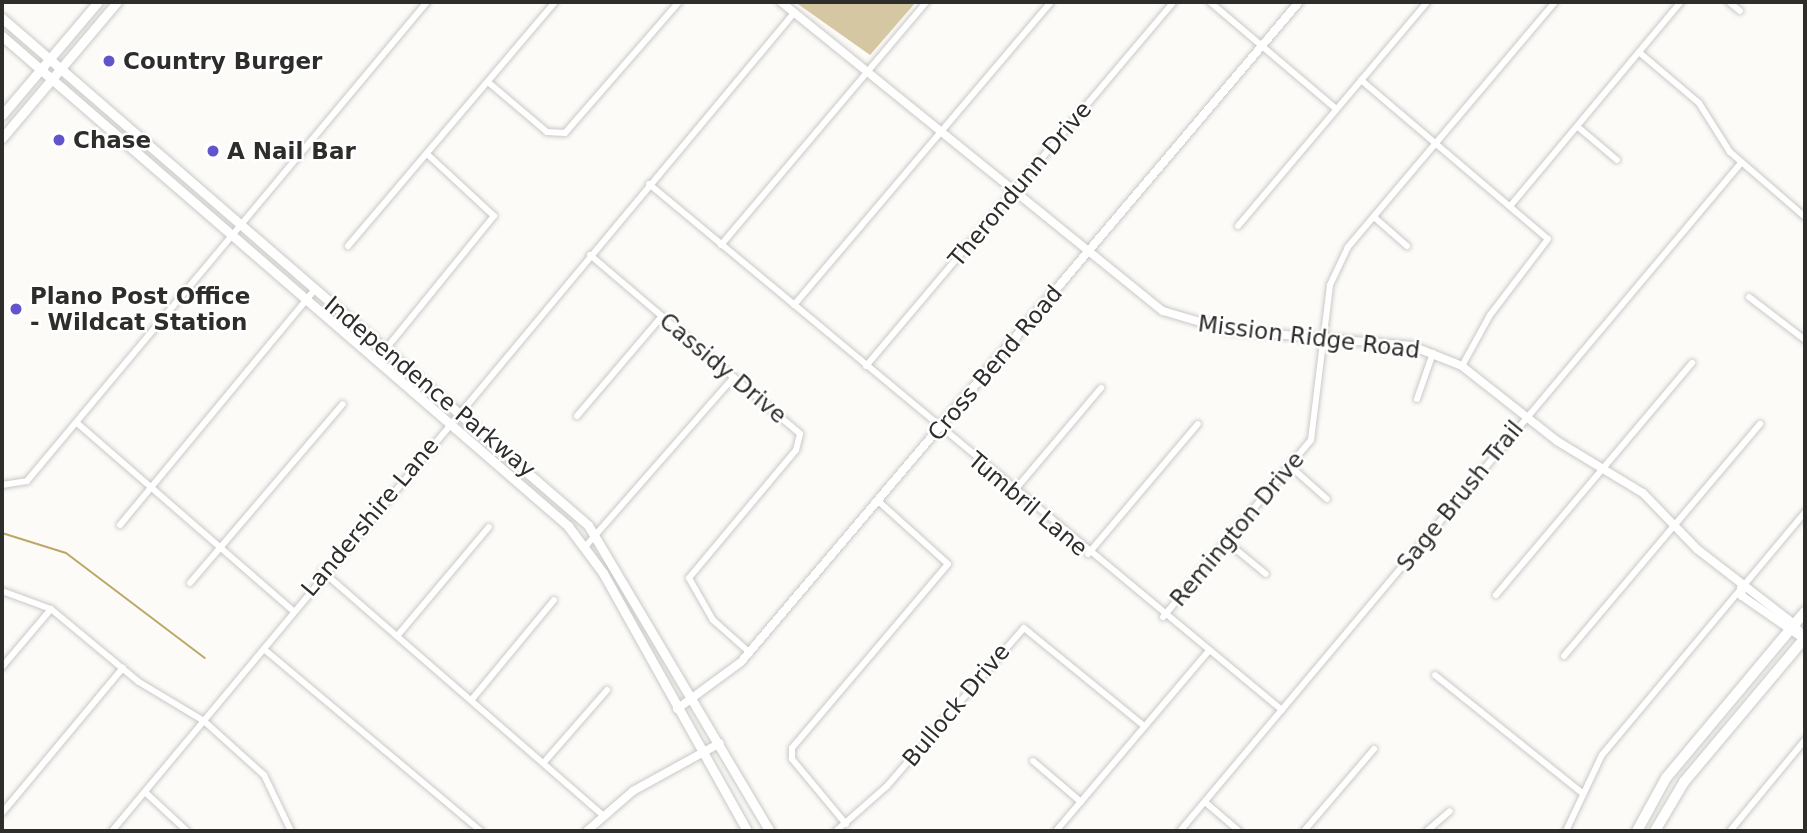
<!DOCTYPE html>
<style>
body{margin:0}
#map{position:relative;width:1807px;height:833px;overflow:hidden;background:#fcfbf8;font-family:"DejaVu Sans",sans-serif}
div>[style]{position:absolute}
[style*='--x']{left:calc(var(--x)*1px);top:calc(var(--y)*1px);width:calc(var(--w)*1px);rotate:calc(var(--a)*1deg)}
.green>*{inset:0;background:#d4c7a1}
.stream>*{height:2px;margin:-1px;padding:0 1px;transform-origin:1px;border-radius:1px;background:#bda767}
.roads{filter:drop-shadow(0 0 2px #cac9c6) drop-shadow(0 0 2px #cac9c6)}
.minor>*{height:6px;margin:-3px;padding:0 3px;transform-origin:3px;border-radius:3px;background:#fff}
.tertiary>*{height:8px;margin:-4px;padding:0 4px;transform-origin:4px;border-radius:4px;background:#fff}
.secondary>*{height:9px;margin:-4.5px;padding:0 4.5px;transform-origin:4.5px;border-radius:4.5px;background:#fff}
.primary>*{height:10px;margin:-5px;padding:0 5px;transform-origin:5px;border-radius:5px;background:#fff}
.dots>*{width:19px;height:19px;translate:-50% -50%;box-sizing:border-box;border:4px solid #fff;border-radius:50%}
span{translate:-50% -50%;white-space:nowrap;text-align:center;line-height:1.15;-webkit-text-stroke:5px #fff;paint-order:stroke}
.poi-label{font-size:23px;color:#2d2d2b;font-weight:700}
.left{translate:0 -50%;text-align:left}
.street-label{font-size:23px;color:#2d2d2b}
.frame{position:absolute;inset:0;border:4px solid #2d2d2b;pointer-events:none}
</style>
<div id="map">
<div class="green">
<i style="clip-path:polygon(795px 2px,916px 2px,870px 55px)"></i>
</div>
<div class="stream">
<i style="--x:2;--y:533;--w:67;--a:17.4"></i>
<i style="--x:66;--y:553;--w:174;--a:37.1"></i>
</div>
<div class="roads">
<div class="minor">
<i style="--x:1210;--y:2;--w:165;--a:40.3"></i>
<i style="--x:1729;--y:2;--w:14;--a:39"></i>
<i style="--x:1640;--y:53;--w:77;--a:40.3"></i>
<i style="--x:1699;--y:103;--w:58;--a:57.7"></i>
<i style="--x:1730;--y:152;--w:99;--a:40.9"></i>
<i style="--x:1361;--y:80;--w:245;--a:40.4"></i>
<i style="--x:1548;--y:239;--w:96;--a:127.3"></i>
<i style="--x:1490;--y:315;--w:58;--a:118.8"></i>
<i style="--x:488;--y:82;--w:77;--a:40.3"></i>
<i style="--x:547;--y:132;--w:18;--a:3"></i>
<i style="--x:565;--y:133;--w:174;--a:-49"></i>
<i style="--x:1578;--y:127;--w:51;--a:40.2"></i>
<i style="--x:649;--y:184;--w:823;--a:39.73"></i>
<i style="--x:1511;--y:205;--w:265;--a:-50.1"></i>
<i style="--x:1374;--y:217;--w:44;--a:41.3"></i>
<i style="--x:1238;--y:226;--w:293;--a:-49.8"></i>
<i style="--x:721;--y:245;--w:318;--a:-49.8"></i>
<i style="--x:348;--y:246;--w:320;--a:-49.7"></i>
<i style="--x:590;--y:255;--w:276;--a:40.4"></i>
<i style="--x:800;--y:434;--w:16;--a:104"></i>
<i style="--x:796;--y:450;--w:167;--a:129.9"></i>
<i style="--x:689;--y:578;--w:48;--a:60.3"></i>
<i style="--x:713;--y:620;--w:48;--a:41.6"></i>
<i style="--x:1749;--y:297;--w:71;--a:37.5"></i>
<i style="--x:794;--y:305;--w:397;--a:-49.7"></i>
<i style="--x:376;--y:361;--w:187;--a:-50.9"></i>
<i style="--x:494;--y:216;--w:91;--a:-137.2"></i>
<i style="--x:866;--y:366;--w:477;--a:-49.8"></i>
<i style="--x:1417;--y:399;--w:49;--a:-70.8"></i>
<i style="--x:577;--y:416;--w:131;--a:-49.6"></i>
<i style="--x:77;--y:423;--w:284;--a:41"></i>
<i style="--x:1291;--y:467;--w:48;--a:41.6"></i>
<i style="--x:2;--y:485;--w:25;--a:-9"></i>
<i style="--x:27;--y:481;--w:624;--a:-50.14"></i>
<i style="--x:1014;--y:491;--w:135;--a:-49.8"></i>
<i style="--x:120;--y:525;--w:306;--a:-50.4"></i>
<i style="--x:1227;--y:542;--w:50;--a:39.4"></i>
<i style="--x:585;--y:547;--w:226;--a:-48.8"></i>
<i style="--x:1088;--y:554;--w:170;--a:-49.8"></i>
<i style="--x:322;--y:571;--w:371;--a:41"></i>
<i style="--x:190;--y:583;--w:235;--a:-49.5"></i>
<i style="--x:2;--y:591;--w:52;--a:20.2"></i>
<i style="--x:51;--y:609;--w:114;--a:39.7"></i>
<i style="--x:139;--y:682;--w:76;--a:31"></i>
<i style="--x:204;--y:721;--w:81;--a:42"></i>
<i style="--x:264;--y:775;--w:62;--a:64.3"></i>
<i style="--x:1496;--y:595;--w:304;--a:-49.8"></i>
<i style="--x:1163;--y:617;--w:231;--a:-50.1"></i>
<i style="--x:1311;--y:440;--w:156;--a:-83"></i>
<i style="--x:1330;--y:285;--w:42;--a:-64.7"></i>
<i style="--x:1348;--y:247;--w:321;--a:-49.8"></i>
<i style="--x:398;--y:635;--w:141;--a:-49.9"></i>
<i style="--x:265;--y:650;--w:282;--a:40"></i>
<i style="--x:1564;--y:656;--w:304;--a:-49.8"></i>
<i style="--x:2;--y:667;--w:76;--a:-49.8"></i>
<i style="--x:1435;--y:675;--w:187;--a:38.7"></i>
<i style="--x:473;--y:698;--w:127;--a:-50.4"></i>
<i style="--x:546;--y:760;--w:93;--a:-48.9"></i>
<i style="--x:1033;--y:761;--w:63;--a:40.5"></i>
<i style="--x:145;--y:792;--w:57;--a:42.9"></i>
<i style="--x:1205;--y:802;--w:45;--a:40.5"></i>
<i style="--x:2;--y:813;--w:189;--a:-50.2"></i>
<i style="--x:846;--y:824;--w:85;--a:-129.7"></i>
<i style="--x:792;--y:759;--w:11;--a:-90"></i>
<i style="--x:792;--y:748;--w:241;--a:-49.7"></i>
<i style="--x:948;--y:564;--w:94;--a:-138"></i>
<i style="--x:112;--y:831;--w:1065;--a:-50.18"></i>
<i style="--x:836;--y:831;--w:68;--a:-41.4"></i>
<i style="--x:887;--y:786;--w:209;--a:-49.1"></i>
<i style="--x:1024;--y:628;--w:155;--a:39.2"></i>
<i style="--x:1056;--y:831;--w:235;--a:-49.7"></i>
<i style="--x:1180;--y:831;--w:872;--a:-49.98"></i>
<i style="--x:1304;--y:831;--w:108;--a:-49.5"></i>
<i style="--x:1427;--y:831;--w:30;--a:-41"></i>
<i style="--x:1566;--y:831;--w:84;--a:-64.7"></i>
<i style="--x:1602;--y:755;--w:317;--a:-50.1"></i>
<i style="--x:1730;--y:831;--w:118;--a:-50.5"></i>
</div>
<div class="tertiary">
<i style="--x:781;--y:2;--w:491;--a:39"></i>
<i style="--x:1163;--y:311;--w:67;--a:16.5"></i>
<i style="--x:1227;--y:330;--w:186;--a:4.9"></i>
<i style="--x:1412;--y:346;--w:54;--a:21.8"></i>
<i style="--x:1462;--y:366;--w:121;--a:38.3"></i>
<i style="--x:1557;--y:441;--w:100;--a:31.2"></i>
<i style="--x:1643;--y:493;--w:78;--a:46"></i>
<i style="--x:1697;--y:549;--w:123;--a:37.7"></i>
<i style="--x:1794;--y:624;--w:19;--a:55"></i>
<i style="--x:1741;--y:588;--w:8;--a:83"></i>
<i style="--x:1742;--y:596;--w:75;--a:34.7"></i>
<i style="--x:677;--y:709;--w:79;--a:-36.3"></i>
<i style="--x:741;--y:662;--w:864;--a:-49.79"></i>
<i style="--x:587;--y:831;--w:61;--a:-41"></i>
<i style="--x:633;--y:791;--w:99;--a:-28.9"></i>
</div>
<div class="secondary">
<i style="--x:2;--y:18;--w:775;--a:40.87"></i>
<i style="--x:588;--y:525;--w:356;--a:59.3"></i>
<i style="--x:2;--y:36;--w:749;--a:40.88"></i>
<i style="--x:568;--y:526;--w:59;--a:53.3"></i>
<i style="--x:603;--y:573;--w:295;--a:60.8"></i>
<i style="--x:2;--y:115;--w:148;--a:-49.7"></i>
<i style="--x:2;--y:138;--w:178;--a:-49.8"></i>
</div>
<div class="primary">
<i style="--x:1637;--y:831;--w:60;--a:-61.3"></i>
<i style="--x:1666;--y:778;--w:217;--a:-50.1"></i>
<i style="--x:1655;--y:831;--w:57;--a:-59.4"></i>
<i style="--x:1684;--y:782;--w:188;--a:-50"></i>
</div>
</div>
<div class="dots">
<i style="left:109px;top:61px;background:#6154cd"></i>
<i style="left:59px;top:140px;background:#6154cd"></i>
<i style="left:213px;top:151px;background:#6154cd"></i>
<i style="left:16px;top:309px;background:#6154cd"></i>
</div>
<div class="poi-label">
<span class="left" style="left:123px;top:61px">Country Burger</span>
<span class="left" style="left:73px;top:140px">Chase</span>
<span class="left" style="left:227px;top:151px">A Nail Bar</span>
<span class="left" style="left:30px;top:309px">Plano Post Office<br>- Wildcat Station</span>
</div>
<div class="street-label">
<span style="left:1020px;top:184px;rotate:-50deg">Therondunn Drive</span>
<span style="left:1309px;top:337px;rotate:7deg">Mission Ridge Road</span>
<span style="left:995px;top:363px;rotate:-50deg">Cross Bend Road</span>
<span style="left:723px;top:368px;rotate:40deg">Cassidy Drive</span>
<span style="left:430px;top:387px;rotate:40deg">Independence Parkway</span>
<span style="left:1460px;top:496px;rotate:-51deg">Sage Brush Trail</span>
<span style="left:1028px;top:504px;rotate:40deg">Tumbril Lane</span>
<span style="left:370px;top:517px;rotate:-50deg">Landershire Lane</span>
<span style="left:1237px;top:529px;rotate:-50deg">Remington Drive</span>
<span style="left:956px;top:705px;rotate:-50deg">Bullock Drive</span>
</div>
<div class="frame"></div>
</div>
